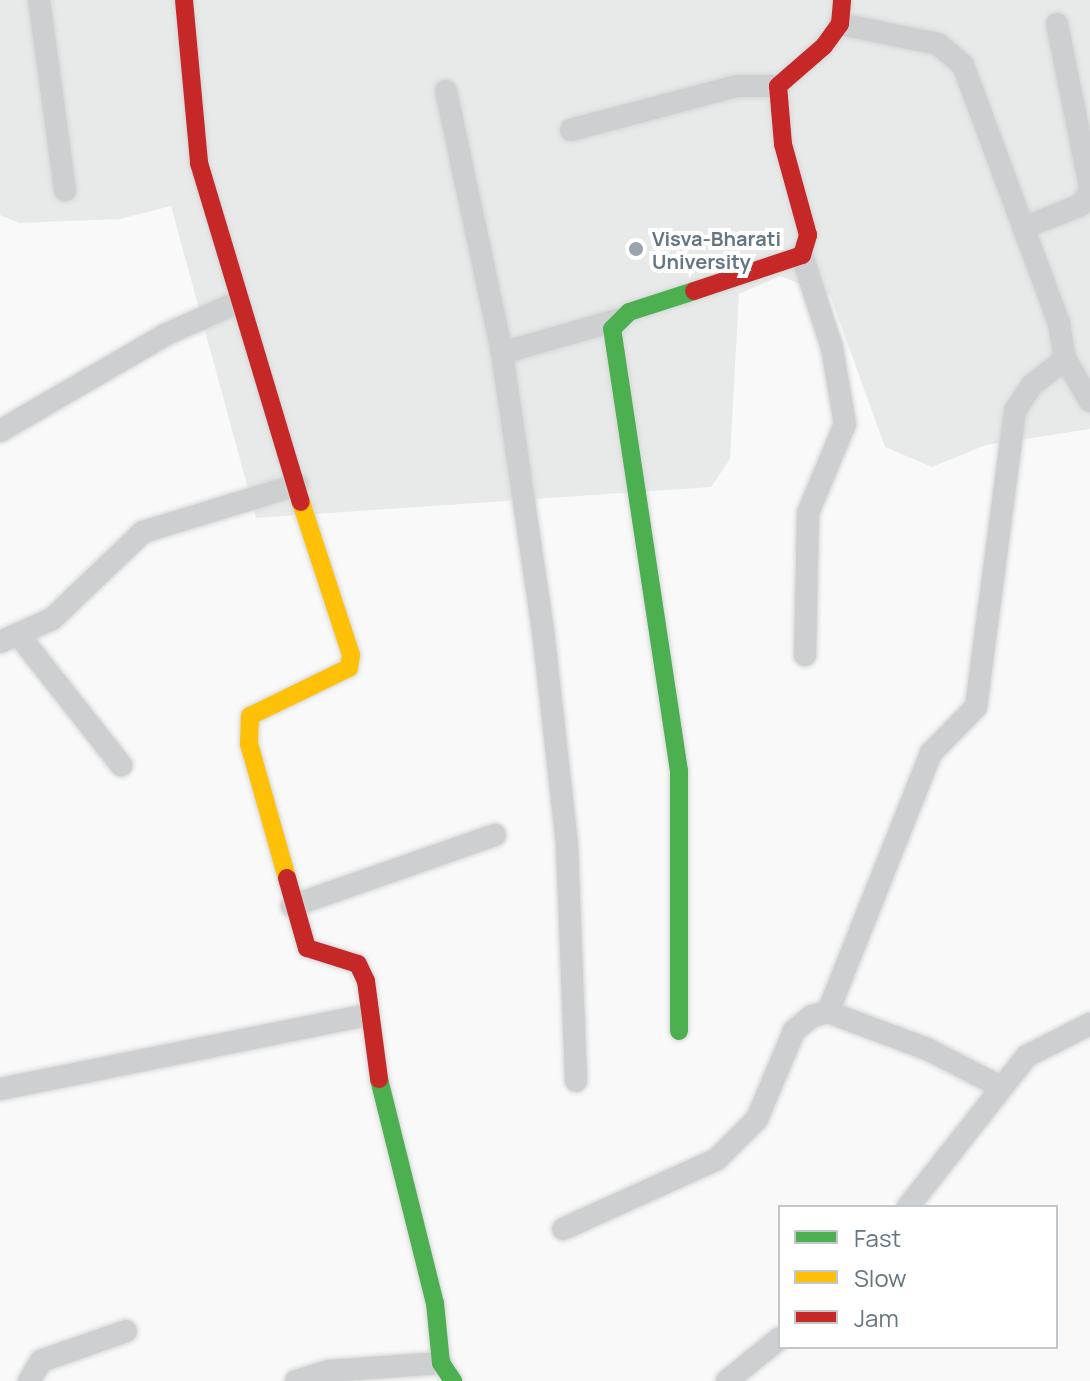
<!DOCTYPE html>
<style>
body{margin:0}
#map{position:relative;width:1090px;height:1381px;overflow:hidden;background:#f9f9f9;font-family:Manrope,sans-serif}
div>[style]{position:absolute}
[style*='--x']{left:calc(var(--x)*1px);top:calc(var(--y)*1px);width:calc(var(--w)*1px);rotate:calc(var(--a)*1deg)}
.built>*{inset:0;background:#e8e9e9}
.roads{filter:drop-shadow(0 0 2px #d5d6d7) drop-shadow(0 0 2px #d5d6d7)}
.street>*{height:22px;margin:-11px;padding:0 11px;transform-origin:11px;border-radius:11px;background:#cecfd0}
.fast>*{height:18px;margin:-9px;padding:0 9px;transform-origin:9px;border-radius:9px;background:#4caf50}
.slow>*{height:18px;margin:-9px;padding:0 9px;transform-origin:9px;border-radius:9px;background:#ffc107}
.jam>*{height:18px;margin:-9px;padding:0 9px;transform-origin:9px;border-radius:9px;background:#c62828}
.dots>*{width:22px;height:22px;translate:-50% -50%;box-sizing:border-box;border:4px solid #fff;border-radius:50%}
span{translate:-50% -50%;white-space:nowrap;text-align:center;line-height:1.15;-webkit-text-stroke:8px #fff;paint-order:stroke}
.poi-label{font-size:20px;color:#657683;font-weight:700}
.left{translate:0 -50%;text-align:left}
.legend{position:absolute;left:778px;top:1205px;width:280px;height:144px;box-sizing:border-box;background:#fff;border:2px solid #c1c8cd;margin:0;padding:10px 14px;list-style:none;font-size:24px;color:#657683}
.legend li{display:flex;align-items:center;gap:16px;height:40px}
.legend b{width:40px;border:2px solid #c1c8cd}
</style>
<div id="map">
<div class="built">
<i style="clip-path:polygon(0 0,1090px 0,1090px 429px,986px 445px,932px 467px,885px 447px,830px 295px,780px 276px,739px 294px,730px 459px,711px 487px,256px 518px,171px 206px,120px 219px,20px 223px,0 215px)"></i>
</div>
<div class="roads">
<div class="street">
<i style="--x:39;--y:0;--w:192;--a:82.2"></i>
<i style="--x:840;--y:24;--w:100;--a:11.5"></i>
<i style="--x:938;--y:44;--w:33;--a:40"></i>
<i style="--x:963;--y:65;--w:275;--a:69.6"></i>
<i style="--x:1059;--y:323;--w:36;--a:81"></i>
<i style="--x:1065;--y:359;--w:49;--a:59.2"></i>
<i style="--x:1057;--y:24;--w:166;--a:78.6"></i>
<i style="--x:446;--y:91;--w:268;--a:77.9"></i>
<i style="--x:502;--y:353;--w:280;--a:81.6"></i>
<i style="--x:543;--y:630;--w:216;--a:83.6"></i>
<i style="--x:567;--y:845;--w:236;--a:87.8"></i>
<i style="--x:571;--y:130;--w:171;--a:-14.9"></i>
<i style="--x:736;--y:86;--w:42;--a:0"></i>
<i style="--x:1023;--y:228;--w:62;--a:-21.6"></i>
<i style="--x:1081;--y:205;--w:17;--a:-57"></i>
<i style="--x:802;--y:255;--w:98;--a:72.1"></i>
<i style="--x:832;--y:348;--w:77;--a:80.3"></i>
<i style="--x:845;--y:424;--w:96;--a:112.6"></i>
<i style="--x:808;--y:513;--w:142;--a:91.2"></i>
<i style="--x:502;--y:353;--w:120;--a:-16"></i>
<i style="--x:0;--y:431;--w:191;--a:-30.2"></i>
<i style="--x:165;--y:335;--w:78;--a:-24.3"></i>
<i style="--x:18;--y:634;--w:167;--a:51.8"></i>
<i style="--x:0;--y:642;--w:57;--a:-23.9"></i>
<i style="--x:52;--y:619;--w:126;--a:-43.7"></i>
<i style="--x:143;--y:532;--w:161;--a:-17"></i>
<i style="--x:292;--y:906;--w:215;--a:-19.3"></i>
<i style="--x:828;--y:1012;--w:279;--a:-68.3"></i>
<i style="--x:931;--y:753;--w:64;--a:-45.6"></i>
<i style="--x:976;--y:707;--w:299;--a:-82.5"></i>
<i style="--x:1015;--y:411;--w:31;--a:-57"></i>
<i style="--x:1032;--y:385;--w:42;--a:-38.2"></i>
<i style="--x:0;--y:1089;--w:375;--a:-11.4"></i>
<i style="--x:908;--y:1207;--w:192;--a:-51.8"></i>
<i style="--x:1027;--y:1056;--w:71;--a:-26.9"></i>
<i style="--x:563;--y:1229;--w:169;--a:-24.4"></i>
<i style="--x:717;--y:1159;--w:57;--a:-45"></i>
<i style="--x:757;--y:1119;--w:95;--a:-67.2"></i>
<i style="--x:794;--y:1031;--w:23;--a:-40"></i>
<i style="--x:812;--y:1016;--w:16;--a:-14"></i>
<i style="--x:828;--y:1012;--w:106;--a:20.5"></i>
<i style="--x:927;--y:1049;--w:81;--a:27.2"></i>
<i style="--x:29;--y:1381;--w:23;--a:-59"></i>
<i style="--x:41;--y:1361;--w:90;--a:-19.4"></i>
<i style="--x:296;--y:1381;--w:34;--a:-17"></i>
<i style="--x:329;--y:1371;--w:112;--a:-4.1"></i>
<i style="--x:727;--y:1381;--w:68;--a:-39.1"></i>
</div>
<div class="fast">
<i style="--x:679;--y:1031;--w:260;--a:-90"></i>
<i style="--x:679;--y:771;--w:447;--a:-98.6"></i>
<i style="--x:612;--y:329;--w:24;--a:-45"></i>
<i style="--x:629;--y:312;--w:68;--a:-17.9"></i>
<i style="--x:379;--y:1079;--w:231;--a:76"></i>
<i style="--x:435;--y:1303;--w:60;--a:84.3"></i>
<i style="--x:441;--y:1363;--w:22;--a:56"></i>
</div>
<div class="slow">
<i style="--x:287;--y:878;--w:139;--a:-105.8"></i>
<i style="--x:249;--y:744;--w:28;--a:-88"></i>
<i style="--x:250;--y:716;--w:110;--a:-25.9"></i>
<i style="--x:349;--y:668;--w:13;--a:-81"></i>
<i style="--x:351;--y:655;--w:161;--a:-108.1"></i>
</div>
<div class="jam">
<i style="--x:184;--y:0;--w:164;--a:84.7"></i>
<i style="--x:199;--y:163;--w:354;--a:73.3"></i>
<i style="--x:694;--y:291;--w:114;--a:-18.4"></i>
<i style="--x:802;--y:255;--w:21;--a:-73"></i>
<i style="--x:808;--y:235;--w:94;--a:-105.4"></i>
<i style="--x:783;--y:144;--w:58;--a:-94.9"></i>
<i style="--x:778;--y:86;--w:61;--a:-41"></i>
<i style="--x:824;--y:46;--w:27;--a:-54"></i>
<i style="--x:840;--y:24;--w:24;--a:-85"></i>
<i style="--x:287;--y:878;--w:73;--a:74.1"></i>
<i style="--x:307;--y:948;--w:53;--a:17.4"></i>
<i style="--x:358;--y:964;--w:19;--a:65"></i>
<i style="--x:366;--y:981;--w:99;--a:82.4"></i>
</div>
</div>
<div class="dots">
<i style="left:636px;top:249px;background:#99a4ac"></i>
</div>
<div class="poi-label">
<span class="left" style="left:652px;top:250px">Visva-Bharati<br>University</span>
</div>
<ul class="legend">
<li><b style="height:10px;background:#4caf50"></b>Fast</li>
<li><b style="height:10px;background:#ffc107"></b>Slow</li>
<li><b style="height:10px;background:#c62828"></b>Jam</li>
</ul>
</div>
